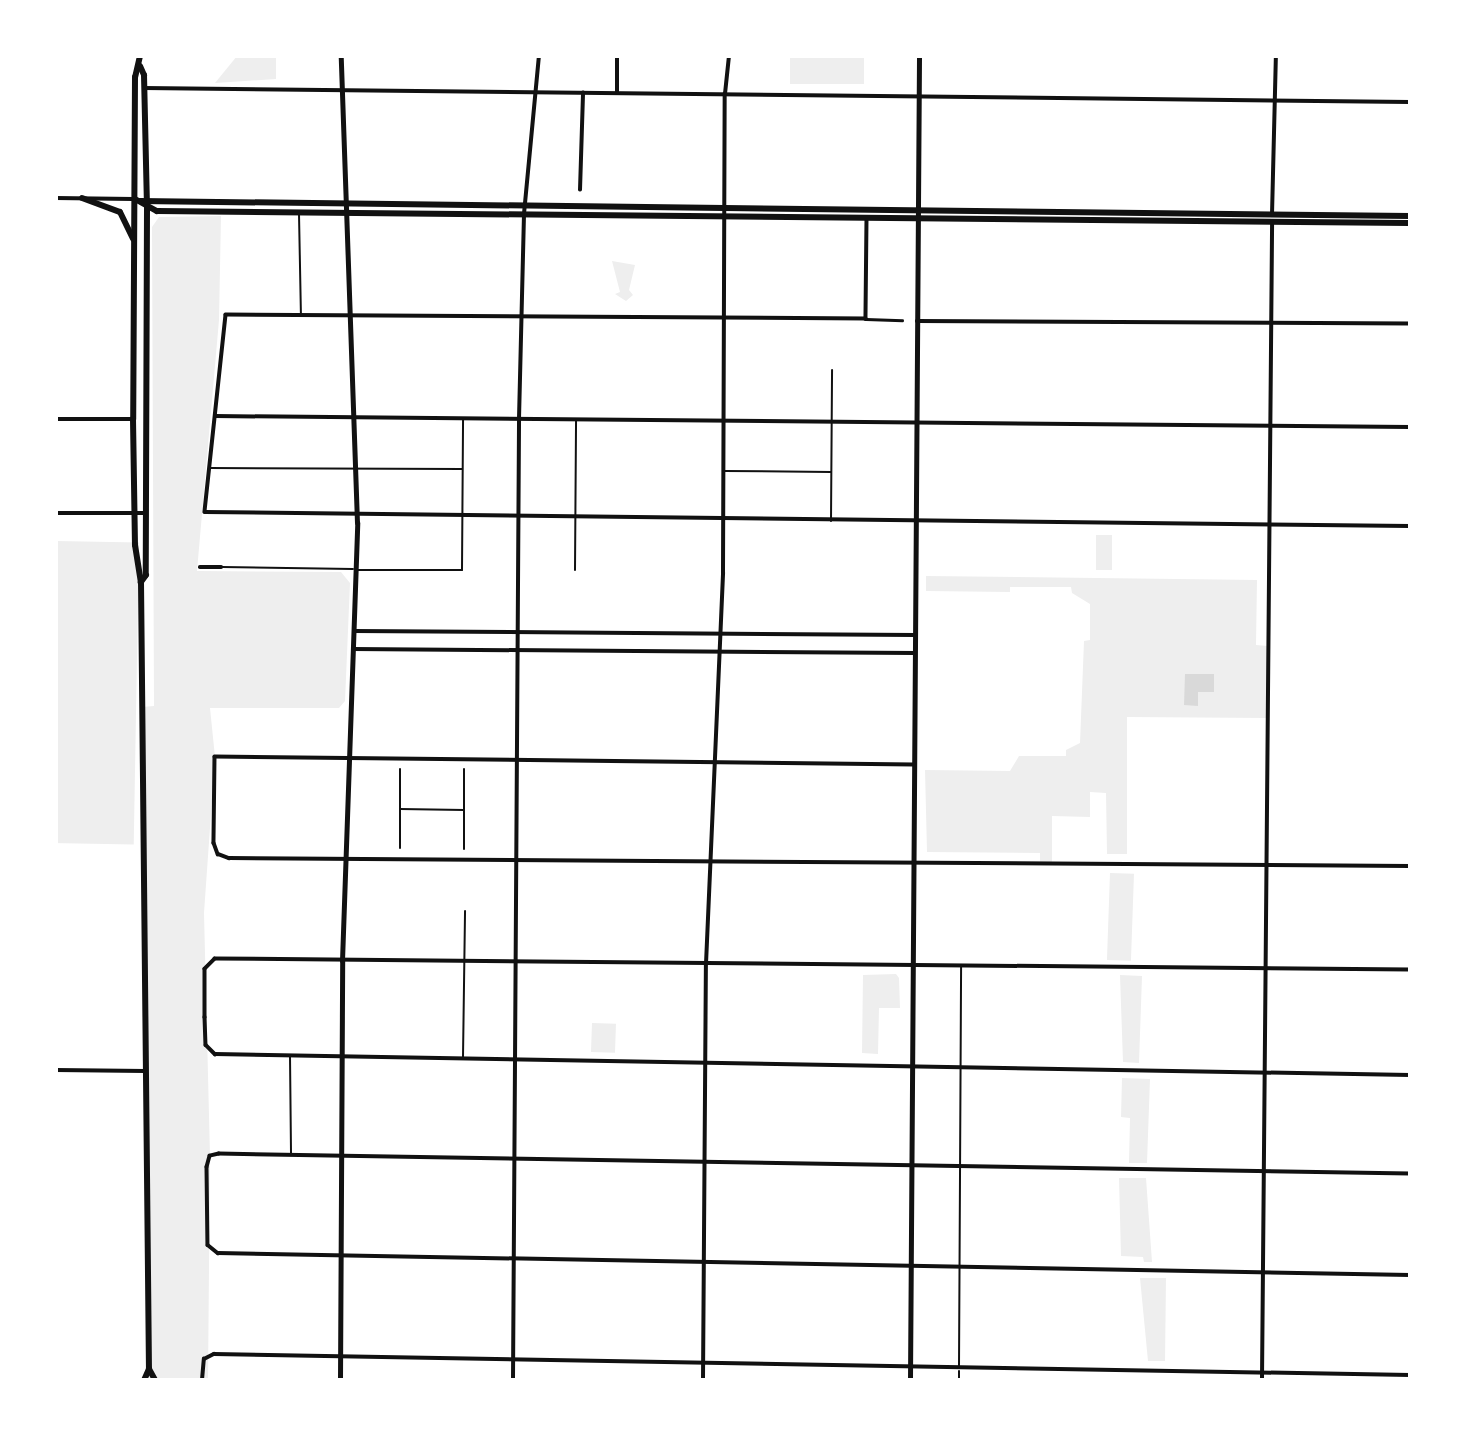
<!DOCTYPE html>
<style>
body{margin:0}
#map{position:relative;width:1466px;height:1436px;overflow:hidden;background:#fff;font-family:Poppins,sans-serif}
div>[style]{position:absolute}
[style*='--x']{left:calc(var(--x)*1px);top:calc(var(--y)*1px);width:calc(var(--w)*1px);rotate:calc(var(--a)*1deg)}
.green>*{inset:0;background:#eee;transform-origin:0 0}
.water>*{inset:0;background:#d9d9d9}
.service>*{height:2px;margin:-1px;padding:0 1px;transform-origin:1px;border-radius:1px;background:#111}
.pedestrian>*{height:2.5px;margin:-1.25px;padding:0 1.25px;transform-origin:1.25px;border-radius:1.25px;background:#111}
.minor>*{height:3.5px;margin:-1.75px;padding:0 1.75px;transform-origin:1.75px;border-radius:1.75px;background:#111}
.tertiary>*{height:4.5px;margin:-2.25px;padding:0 2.25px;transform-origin:2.25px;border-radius:2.25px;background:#111}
.secondary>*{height:5px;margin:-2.5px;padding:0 2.5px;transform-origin:2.5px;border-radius:2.5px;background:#111}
.primary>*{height:6px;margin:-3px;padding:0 3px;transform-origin:3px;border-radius:3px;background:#111}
span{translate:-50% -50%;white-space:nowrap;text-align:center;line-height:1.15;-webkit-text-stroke:7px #fff;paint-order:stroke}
.frame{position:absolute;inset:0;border:58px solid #fff;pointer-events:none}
</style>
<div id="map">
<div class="green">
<i style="clip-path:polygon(237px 56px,276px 56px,276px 79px,215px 83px)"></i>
<i style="left:790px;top:56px;width:74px;height:28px"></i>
<i style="clip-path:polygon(221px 216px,219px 320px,197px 571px,341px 572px,350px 583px,345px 701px,339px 708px,210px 708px,215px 757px,204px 913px,210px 1156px,208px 1380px,149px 1380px,142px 707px,154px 706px,152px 227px,159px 217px)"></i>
<i style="clip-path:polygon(612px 261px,635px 265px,629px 290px,633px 295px,626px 301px,615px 294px,620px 292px)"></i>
<i style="left:1096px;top:535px;width:16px;height:35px"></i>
<i style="left:56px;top:541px;width:83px;height:302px;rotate:1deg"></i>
<i style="clip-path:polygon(926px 576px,1257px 580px,1256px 645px,1268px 646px,1267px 718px,1127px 717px,1127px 854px,1107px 854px,1106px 793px,1090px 792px,1090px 817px,1052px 816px,1052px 865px,1040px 865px,1040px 853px,927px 852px,925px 770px,1010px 771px,1019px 756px,1066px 756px,1066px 750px,1080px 743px,1084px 641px,1090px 640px,1090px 604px,1072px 593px,1071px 587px,1010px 587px,1010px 592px,926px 591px)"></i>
<i style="left:1110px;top:873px;width:24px;height:87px;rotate:2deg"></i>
<i style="clip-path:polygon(863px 975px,896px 974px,899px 978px,900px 1008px,879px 1008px,878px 1054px,862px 1053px)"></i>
<i style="clip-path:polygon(1120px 975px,1142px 976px,1139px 1063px,1123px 1062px)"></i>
<i style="left:592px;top:1023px;width:24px;height:29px;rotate:2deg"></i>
<i style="clip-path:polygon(1122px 1078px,1150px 1079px,1147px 1163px,1129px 1163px,1130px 1118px,1121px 1117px)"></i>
<i style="clip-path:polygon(1119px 1178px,1146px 1178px,1152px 1262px,1144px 1262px,1143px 1257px,1121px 1256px)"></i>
<i style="clip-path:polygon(1140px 1278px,1166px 1278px,1165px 1361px,1148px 1361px)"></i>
</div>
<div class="water">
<i style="clip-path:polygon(1185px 674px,1214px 674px,1214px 692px,1198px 692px,1198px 706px,1184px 705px)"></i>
</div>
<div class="service">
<i style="--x:299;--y:214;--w:100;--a:88.9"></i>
<i style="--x:209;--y:468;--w:253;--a:0.2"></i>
<i style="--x:725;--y:471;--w:106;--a:0.5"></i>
<i style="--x:831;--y:521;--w:151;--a:-89.6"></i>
<i style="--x:222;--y:567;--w:131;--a:0.9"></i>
<i style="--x:358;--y:570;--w:104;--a:0"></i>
<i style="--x:462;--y:570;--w:150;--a:-89.6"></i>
<i style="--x:575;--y:570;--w:150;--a:-89.6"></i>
<i style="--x:400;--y:769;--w:79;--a:90"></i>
<i style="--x:464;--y:769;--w:40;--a:90"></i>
<i style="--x:400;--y:809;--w:64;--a:0.9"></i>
<i style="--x:464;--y:810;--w:39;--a:90"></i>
<i style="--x:290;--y:1056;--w:98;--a:89.4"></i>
<i style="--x:463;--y:1057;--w:146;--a:-89.2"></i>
<i style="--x:959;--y:1367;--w:401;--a:-89.7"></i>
<i style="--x:959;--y:1371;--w:9;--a:90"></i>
</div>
<div class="pedestrian">
<i style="--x:866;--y:319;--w:36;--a:2"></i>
</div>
<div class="minor">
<i style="--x:144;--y:88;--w:1266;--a:0.63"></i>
<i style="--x:617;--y:93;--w:37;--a:-90"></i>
<i style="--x:580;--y:190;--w:97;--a:-88.2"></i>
<i style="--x:56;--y:198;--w:77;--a:0.7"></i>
<i style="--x:1272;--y:215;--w:159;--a:-88.6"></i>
<i style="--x:867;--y:219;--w:100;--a:90.6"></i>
<i style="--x:866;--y:319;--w:640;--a:-179.64"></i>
<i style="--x:226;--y:315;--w:198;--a:96.1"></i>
<i style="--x:205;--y:512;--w:1205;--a:0.67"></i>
<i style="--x:917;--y:321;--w:493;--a:0.3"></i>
<i style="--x:215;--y:416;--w:1195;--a:0.53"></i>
<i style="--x:56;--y:419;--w:77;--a:0"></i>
<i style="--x:56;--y:513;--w:90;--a:0"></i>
<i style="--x:200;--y:567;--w:21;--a:0"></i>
<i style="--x:354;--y:631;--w:561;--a:0.41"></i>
<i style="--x:353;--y:649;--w:562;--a:0.41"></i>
<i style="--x:914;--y:765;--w:699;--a:-179.34"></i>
<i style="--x:215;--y:757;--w:86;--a:90.7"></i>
<i style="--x:214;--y:843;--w:12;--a:70"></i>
<i style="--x:218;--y:854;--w:12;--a:20"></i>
<i style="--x:229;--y:858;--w:1181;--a:0.39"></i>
<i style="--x:1410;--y:970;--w:1195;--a:-179.47"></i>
<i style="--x:215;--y:959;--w:14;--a:135"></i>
<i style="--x:205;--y:969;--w:48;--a:90"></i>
<i style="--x:205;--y:1017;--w:28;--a:88"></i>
<i style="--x:206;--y:1045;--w:13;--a:45"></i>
<i style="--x:215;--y:1054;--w:1195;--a:1.01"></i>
<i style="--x:56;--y:1070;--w:89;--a:0.6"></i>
<i style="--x:1410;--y:1174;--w:1191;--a:-179.04"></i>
<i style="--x:219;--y:1154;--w:9;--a:167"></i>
<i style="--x:210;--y:1156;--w:11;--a:105"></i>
<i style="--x:207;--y:1167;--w:78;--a:89.3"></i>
<i style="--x:208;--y:1245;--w:13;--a:39"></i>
<i style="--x:218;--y:1253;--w:1192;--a:1.06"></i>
<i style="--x:202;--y:1380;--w:21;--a:-85"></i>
<i style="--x:204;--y:1359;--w:11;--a:-27"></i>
<i style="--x:214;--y:1354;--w:1196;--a:1.01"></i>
<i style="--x:513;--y:1380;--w:961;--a:-89.64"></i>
<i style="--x:519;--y:419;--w:205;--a:-88.6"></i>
<i style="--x:524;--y:214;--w:159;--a:-84.6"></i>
<i style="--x:703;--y:1380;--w:416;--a:-89.6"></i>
<i style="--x:706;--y:964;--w:391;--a:-87.5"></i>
<i style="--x:723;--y:573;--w:479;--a:-89.8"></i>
<i style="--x:725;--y:94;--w:38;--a:-84"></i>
<i style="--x:1262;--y:1380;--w:1157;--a:-89.5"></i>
</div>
<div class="tertiary">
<i style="--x:340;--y:1380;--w:419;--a:-89.7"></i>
<i style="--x:342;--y:961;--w:438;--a:-88"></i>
<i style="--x:357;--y:523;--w:467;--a:-92"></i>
</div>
<div class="secondary">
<i style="--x:910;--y:1380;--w:1324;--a:-89.61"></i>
</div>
<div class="primary">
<i style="--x:140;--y:56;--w:22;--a:103"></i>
<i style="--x:135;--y:77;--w:342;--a:90.3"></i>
<i style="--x:133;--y:419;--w:126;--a:89.1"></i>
<i style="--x:135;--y:545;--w:37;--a:81"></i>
<i style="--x:141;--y:582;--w:787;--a:89.42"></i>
<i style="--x:149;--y:1369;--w:12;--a:114"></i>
<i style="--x:140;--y:66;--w:10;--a:66"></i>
<i style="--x:144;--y:75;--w:135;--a:88.7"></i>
<i style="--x:147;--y:210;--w:365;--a:90.2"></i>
<i style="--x:146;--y:575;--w:9;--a:126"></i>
<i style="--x:82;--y:198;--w:40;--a:20.2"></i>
<i style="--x:120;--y:212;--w:30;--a:64"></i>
<i style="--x:135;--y:199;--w:25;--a:29"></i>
<i style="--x:157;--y:211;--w:1253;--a:0.55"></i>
<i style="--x:140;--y:201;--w:1270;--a:0.68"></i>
<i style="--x:149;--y:1369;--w:13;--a:61"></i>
</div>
<div class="frame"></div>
</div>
